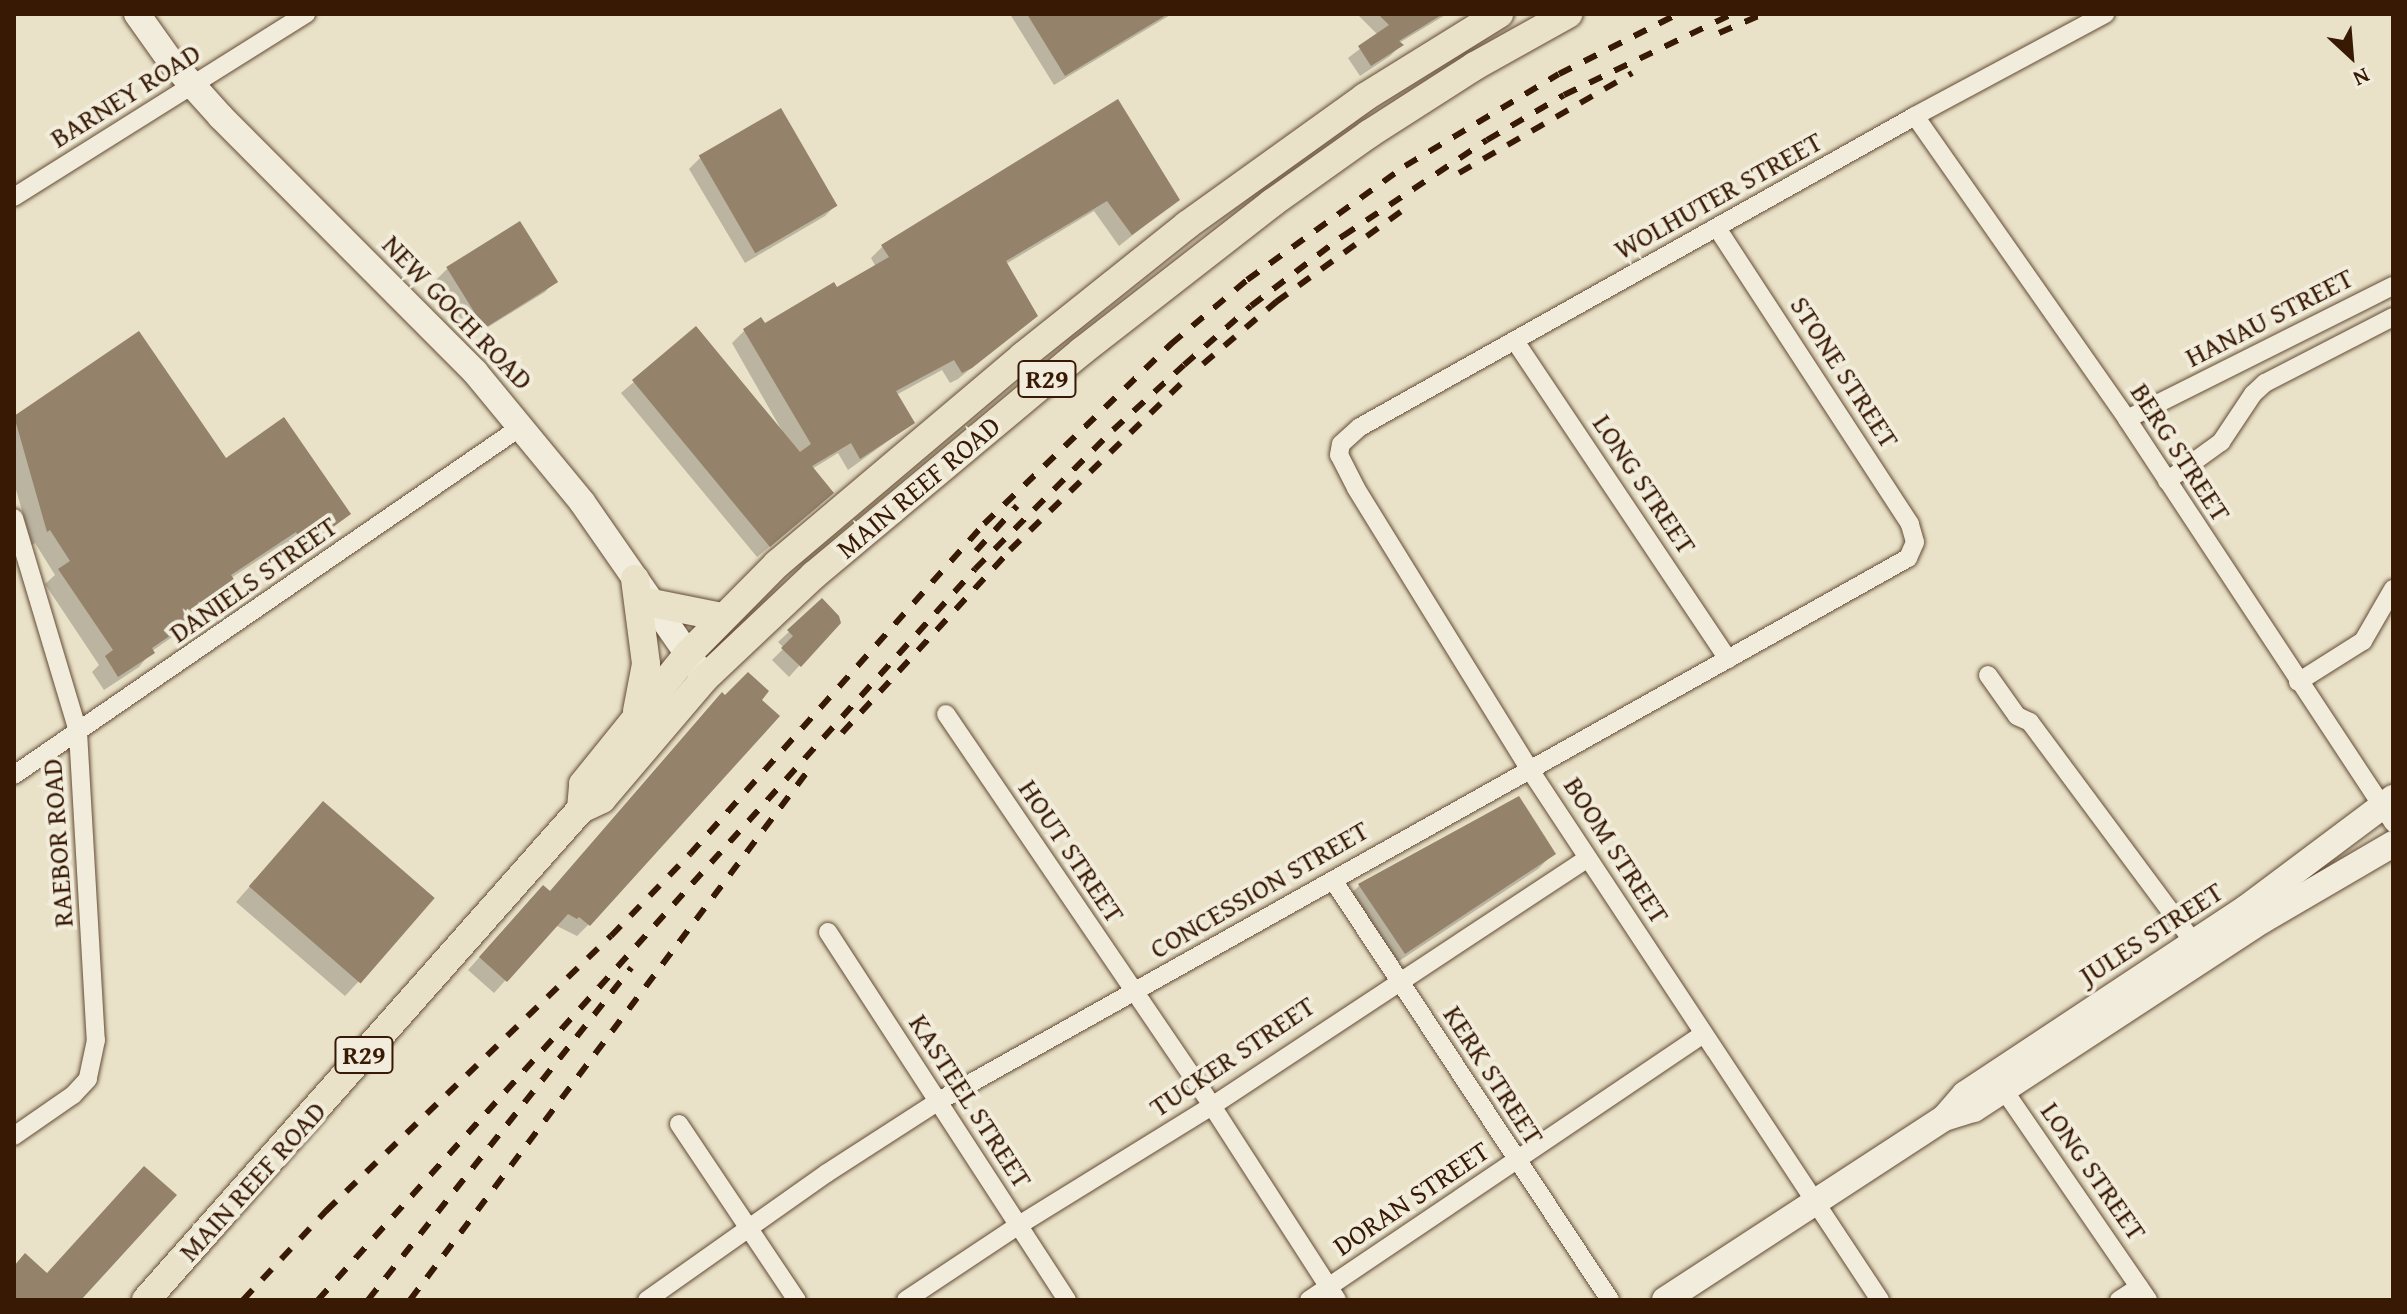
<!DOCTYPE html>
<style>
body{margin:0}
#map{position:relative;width:2407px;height:1314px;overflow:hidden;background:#e9e2c8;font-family:"Gentium Book Plus",serif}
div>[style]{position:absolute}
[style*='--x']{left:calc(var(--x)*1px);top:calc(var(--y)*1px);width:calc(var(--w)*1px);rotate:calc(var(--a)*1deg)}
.shadow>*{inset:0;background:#0003}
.building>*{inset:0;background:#94826a;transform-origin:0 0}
.roads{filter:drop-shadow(0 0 2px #644b35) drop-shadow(0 0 2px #644b35)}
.minor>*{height:18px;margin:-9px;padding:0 9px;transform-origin:9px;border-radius:9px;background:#f1ecdb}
.secondary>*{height:26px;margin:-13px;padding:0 13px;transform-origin:13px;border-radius:13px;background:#f1ecdb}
.primary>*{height:28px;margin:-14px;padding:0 14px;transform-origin:14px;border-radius:14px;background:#e9e2c8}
.rail>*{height:6px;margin-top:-3px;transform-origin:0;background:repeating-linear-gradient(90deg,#381904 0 14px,transparent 0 28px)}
span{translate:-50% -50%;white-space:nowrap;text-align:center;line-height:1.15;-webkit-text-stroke:8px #f1ecdb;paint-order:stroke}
.shield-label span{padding:2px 6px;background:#f1ecdb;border:2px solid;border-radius:6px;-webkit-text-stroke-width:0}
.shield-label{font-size:26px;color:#381904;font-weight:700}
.street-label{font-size:28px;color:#381904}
.frame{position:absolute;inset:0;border:16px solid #381904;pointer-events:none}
.north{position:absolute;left:2311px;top:16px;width:80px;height:80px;-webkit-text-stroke:6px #f1ecdb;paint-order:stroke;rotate:154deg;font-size:22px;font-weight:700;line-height:32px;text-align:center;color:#381904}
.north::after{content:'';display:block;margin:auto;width:28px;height:36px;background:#381904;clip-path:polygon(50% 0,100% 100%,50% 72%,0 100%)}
</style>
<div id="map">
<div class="shadow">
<i style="clip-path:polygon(1010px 14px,1172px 14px,1054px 85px)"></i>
<i style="clip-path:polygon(1357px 14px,1447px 14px,1399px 43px,1401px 45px,1390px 56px,1360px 76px,1348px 58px,1378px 35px)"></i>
<i style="clip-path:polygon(1117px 102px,1177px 200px,1119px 246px,1094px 211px,1006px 264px,1035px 316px,958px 379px,950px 383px,942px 370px,896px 395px,913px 423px,848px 470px,838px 453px,812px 469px,820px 505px,757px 557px,621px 393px,696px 329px,785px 436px,732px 343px,744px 331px,764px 326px,876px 267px,871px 258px,882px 247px)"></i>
<i style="clip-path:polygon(780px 111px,836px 205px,825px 216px,745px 263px,689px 169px,700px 158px)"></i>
<i style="clip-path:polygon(520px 224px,555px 281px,545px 292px,472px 337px,436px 280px,447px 269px)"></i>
<i style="clip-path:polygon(139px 334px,225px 461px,349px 514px,318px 539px,312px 531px,285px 551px,281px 545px,231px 578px,238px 588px,223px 602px,152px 651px,139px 667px,104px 690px,92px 672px,99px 665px,45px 584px,55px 575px,35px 543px,32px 545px,14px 483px,14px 418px)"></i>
<i style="clip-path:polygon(822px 601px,838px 623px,789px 677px,772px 660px,784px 648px,778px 642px)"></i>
<i style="clip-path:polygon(1518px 799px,1553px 854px,1538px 869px,1390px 967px,1344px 900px,1359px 886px)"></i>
<i style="clip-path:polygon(309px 819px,359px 981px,345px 996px,236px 902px)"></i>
<i style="clip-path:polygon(549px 893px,589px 924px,577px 936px,555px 925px,494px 993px,468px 970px,531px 899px)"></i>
</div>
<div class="building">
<i style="clip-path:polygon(1027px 14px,1168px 14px,1065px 76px)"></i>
<i style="clip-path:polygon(1378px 14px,1443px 14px,1399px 41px,1404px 45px,1371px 66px,1358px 46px,1389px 25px)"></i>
<i style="clip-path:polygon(1118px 99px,1180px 200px,1132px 235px,1107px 201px,1006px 261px,1038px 316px,972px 368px,962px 373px,954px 360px,896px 391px,915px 423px,860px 459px,851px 443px,812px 466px,834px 493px,770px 547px,632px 380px,696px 326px,800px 452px,811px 444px,743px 329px,761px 317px,765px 323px,834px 282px,837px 287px,889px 257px,881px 245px)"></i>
<i style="left:781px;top:108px;width:113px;height:95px;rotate:60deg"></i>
<i style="left:520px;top:221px;width:72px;height:87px;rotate:58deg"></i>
<i style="clip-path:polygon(139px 331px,226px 458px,284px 417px,351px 514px,333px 527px,327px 519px,300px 538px,296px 532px,231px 575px,240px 588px,152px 648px,155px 653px,118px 677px,105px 656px,113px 650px,58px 569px,70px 561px,50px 530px,47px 532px,14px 416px)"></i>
<i style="clip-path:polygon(822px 598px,839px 616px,841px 623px,801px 667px,781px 648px,793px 636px,787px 630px)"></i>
<i style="clip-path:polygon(748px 672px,769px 691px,762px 700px,780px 716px,590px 926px,579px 917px,577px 919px,568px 914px,507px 982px,479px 957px,543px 885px,550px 891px,722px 692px,725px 695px)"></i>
<i style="clip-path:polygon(1519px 796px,1556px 854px,1405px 954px,1358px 884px)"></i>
<i style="left:323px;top:801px;width:148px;height:113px;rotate:41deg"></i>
<i style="clip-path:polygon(144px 1166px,177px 1195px,81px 1300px,14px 1300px,14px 1266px,25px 1253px,47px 1273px)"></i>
</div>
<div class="roads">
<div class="minor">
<i style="--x:1915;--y:116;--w:370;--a:55"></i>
<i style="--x:2127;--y:419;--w:484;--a:56.6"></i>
<i style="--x:14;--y:197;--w:345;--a:-32.1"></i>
<i style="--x:1515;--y:341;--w:383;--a:56.2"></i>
<i style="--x:2127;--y:419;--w:297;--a:-26.6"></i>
<i style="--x:2167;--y:481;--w:67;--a:-35.8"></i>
<i style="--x:2221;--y:442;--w:58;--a:-56.3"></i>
<i style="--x:2253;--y:394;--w:16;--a:-43"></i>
<i style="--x:2265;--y:383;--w:144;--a:-27.3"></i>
<i style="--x:14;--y:518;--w:223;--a:73.3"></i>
<i style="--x:78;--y:732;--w:309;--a:86.7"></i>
<i style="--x:96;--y:1040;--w:40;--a:102"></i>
<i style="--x:88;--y:1079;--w:22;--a:133"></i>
<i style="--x:73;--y:1095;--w:72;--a:145.2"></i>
<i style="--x:1988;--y:675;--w:50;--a:54.7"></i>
<i style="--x:2017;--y:716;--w:14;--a:25"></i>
<i style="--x:2030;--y:722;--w:275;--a:53.4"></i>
<i style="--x:2298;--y:682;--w:77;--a:-32.2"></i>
<i style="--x:2363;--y:641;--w:60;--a:-60"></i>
<i style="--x:946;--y:714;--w:474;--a:55.8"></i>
<i style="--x:1212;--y:1106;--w:231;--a:57.2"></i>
<i style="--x:14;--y:775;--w:616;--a:-34.49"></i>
<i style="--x:1333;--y:880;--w:503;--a:56.59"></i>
<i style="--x:828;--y:932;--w:439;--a:57"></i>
<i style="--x:1997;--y:1080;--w:267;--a:55.5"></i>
<i style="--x:679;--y:1124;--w:212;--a:56.2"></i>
<i style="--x:647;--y:1300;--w:220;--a:-35.2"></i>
<i style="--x:827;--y:1173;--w:131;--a:-32.8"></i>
<i style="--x:937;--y:1102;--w:1113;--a:-29.26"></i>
<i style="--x:1908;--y:558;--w:17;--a:-66"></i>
<i style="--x:1915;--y:542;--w:19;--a:-106"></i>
<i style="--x:1910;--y:524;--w:352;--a:-123.1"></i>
<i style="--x:906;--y:1300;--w:136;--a:-33.6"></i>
<i style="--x:1019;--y:1225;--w:227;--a:-31.7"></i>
<i style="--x:1212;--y:1106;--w:450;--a:-33.4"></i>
<i style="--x:1309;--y:1300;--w:476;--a:-34"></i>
<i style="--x:1880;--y:1300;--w:635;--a:-123.44"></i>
<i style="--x:1530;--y:770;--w:331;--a:-121.7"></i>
<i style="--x:1356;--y:488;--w:37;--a:-117"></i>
<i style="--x:1339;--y:455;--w:11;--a:-80"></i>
<i style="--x:1341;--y:444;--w:25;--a:-42"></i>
<i style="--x:1360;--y:427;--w:636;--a:-29.26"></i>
<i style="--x:1915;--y:116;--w:216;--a:-28.2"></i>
<i style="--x:2119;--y:1300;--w:24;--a:-33"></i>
</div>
<div class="secondary">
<i style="--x:137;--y:14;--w:55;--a:54.6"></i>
<i style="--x:169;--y:59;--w:78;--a:48.1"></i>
<i style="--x:221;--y:117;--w:360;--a:45.1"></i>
<i style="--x:475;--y:372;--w:168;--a:50.5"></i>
<i style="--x:582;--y:502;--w:203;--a:55.2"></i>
<i style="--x:1946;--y:1116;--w:29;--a:-49"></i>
<i style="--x:1965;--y:1094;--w:337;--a:-33.5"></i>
<i style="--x:2246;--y:908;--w:184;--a:-36.8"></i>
<i style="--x:1665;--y:1300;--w:333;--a:-33.1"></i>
<i style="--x:1944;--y:1118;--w:31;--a:-17"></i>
<i style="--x:1974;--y:1109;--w:345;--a:-33.2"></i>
<i style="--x:2263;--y:920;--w:151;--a:-30.3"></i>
</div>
<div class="primary">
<i style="--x:635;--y:579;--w:86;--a:82.6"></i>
<i style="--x:646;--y:664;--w:48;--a:100.8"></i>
<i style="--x:652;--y:603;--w:71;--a:11.3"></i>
<i style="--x:581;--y:809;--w:25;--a:-85"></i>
<i style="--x:583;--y:784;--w:167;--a:-51.1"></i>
<i style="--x:688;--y:654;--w:127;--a:-45.3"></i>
<i style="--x:777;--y:564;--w:322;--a:-40.2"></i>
<i style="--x:1023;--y:356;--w:210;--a:-38.6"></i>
<i style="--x:1187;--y:225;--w:219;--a:-35.7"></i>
<i style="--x:1365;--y:97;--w:158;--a:-31.8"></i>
<i style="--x:146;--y:1300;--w:656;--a:-48.46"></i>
<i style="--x:581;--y:809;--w:23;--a:-25"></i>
<i style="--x:602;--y:799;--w:159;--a:-49.6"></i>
<i style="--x:705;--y:678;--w:150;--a:-43.4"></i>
<i style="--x:814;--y:575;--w:349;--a:-39.9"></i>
<i style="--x:1082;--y:351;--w:241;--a:-37.9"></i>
<i style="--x:1272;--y:203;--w:119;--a:-35.4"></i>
<i style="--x:1369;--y:134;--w:126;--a:-32.7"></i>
<i style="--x:1475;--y:66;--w:107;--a:-29.2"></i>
</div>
</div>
<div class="rail">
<i style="--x:1719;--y:33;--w:48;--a:-23.4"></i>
<i style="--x:1459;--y:173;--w:200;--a:-30"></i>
<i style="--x:1203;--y:364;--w:96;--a:-40.3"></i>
<i style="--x:1276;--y:302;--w:160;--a:-35.9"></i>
<i style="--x:976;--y:551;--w:61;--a:-47.7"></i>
<i style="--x:842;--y:733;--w:248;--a:-47.4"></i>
<i style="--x:1010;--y:550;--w:240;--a:-44.2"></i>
<i style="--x:243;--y:1300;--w:122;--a:-47"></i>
<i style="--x:326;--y:1211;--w:396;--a:-44"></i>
<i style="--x:611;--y:936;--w:114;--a:-46.1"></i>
<i style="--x:690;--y:854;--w:442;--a:-48.3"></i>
<i style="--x:984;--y:524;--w:260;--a:-43.9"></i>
<i style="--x:1171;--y:344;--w:99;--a:-40.1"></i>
<i style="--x:1247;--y:280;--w:195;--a:-35.8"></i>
<i style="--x:1405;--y:166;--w:179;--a:-30.9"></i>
<i style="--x:1559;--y:74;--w:133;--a:-26.8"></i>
<i style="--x:318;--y:1300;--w:983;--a:-48.05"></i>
<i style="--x:975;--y:569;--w:196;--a:-45.2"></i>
<i style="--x:1113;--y:430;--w:96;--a:-42.5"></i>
<i style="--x:1184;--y:365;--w:89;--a:-41.4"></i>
<i style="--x:1251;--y:306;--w:116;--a:-37.3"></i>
<i style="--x:1343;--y:236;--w:173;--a:-33.7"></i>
<i style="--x:1487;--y:140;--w:89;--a:-30.3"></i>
<i style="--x:1564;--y:95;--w:187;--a:-25.7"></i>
<i style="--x:368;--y:1300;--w:424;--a:-51.6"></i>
<i style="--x:410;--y:1300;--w:661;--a:-53.06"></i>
</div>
<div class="shield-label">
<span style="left:1047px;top:379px">R29</span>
<span style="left:364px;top:1055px">R29</span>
</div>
<div class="street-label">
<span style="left:125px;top:95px;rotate:-32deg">BARNEY ROAD</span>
<span style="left:1718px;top:195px;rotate:-29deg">WOLHUTER STREET</span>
<span style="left:458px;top:312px;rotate:46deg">NEW GOCH ROAD</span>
<span style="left:2269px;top:317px;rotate:-27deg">HANAU STREET</span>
<span style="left:1845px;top:372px;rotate:57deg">STONE STREET</span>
<span style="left:2181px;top:452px;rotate:57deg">BERG STREET</span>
<span style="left:1645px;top:484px;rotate:56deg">LONG STREET</span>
<span style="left:918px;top:487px;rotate:-40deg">MAIN REEF ROAD</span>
<span style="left:253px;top:579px;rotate:-35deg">DANIELS STREET</span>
<span style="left:57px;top:843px;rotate:-94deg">RAEBOR ROAD</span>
<span style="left:1617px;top:850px;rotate:57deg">BOOM STREET</span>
<span style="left:1072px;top:851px;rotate:56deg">HOUT STREET</span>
<span style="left:1259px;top:889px;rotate:-30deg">CONCESSION STREET</span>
<span style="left:2151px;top:933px;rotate:-33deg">JULES STREET</span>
<span style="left:1232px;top:1056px;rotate:-34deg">TUCKER STREET</span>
<span style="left:1494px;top:1075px;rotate:57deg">KERK STREET</span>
<span style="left:971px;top:1101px;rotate:57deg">KASTEEL STREET</span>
<span style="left:2094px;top:1171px;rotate:55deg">LONG STREET</span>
<span style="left:252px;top:1181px;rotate:-48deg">MAIN REEF ROAD</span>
<span style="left:1411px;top:1198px;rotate:-34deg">DORAN STREET</span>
</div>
<div class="frame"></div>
<div class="north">N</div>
</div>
